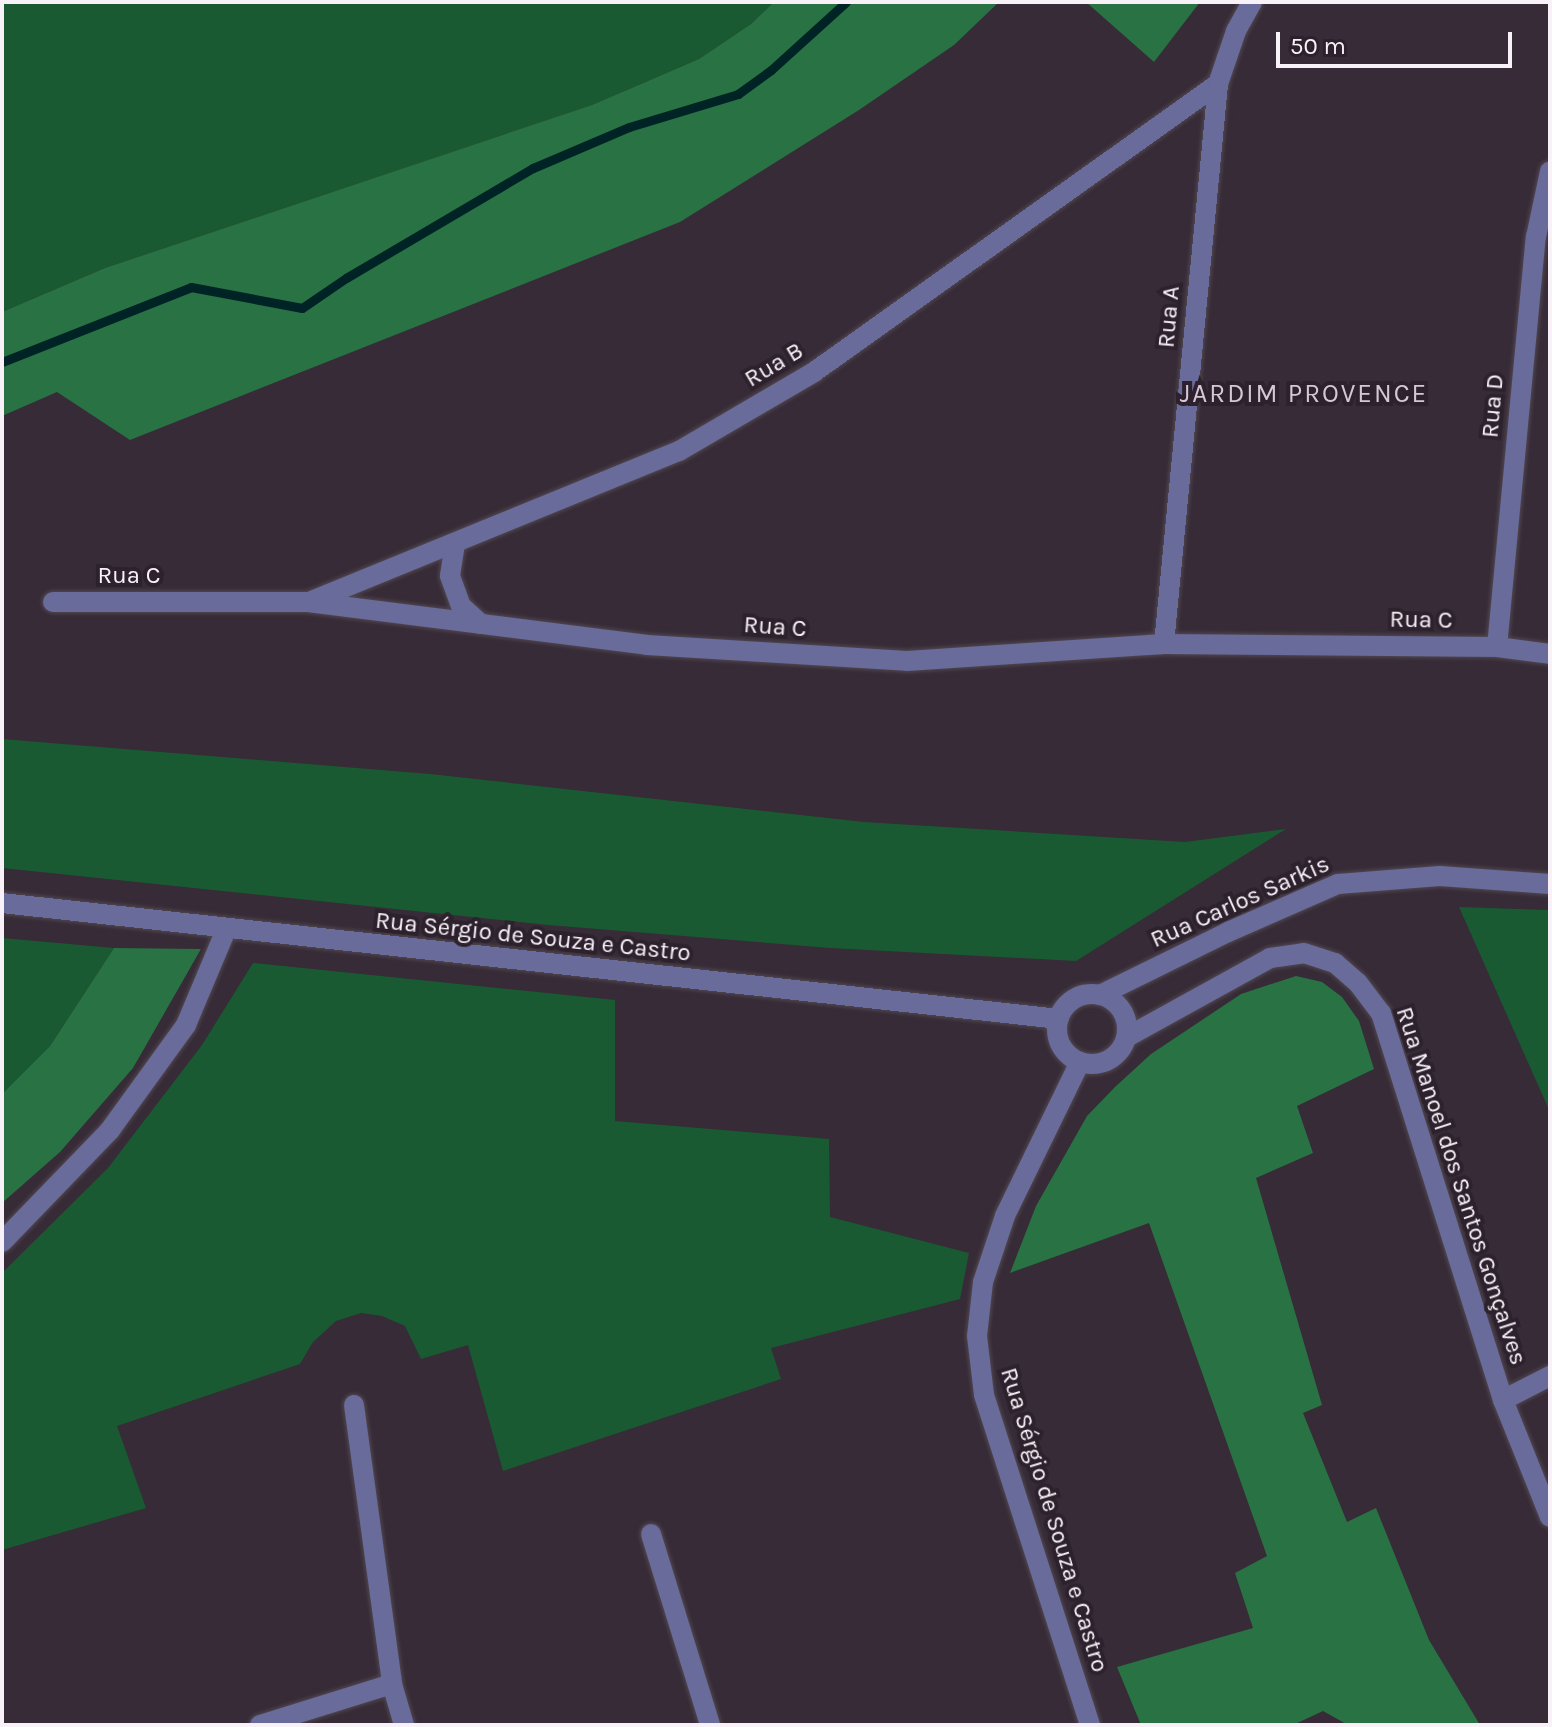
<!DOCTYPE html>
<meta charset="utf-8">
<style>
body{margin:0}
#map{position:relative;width:1552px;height:1727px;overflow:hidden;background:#362b36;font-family:Karla,sans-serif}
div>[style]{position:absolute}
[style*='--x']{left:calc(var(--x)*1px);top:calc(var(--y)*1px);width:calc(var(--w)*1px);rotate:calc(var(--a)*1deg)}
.green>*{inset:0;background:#195a32}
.forest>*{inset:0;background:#297244}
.stream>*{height:9px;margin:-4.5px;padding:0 4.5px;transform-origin:4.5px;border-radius:4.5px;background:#002326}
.roads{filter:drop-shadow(0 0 2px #514751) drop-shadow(0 0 2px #514751)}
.minor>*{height:20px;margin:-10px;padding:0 10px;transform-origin:10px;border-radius:10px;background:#696b9a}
.minor>.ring{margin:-10px;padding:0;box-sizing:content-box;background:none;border:20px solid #696b9a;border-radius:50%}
span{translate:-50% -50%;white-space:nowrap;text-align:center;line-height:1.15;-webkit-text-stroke:8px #2c212c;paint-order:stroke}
.street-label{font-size:24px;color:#f8f1f8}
.neighbourhood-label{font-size:26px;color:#d6c7d6;letter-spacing:2px}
.frame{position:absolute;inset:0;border:4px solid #f8f1f8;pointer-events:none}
.scale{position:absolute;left:1276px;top:32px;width:236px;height:36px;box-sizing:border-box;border:4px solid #f8f1f8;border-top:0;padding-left:10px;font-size:24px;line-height:28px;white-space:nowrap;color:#f8f1f8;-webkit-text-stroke:6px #2c212c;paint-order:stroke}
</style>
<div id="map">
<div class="green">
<i style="clip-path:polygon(2px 2px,774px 2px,751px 24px,699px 59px,592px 105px,105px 268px,2px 312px)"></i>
<i style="clip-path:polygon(2px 739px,430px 774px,864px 822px,1185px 842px,1286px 829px,1076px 961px,830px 948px,548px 925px,2px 868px)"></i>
<i style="clip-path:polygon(1459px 907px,1550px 910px,1550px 1112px)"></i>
<i style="clip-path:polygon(2px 938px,114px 948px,50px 1046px,2px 1094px)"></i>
<i style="clip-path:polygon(253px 963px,615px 1000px,615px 1121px,829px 1139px,830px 1217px,969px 1253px,960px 1299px,771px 1348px,781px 1379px,503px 1471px,468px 1345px,421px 1359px,405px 1326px,382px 1316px,361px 1313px,336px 1321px,313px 1342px,300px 1364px,117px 1426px,146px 1508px,2px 1550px,2px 1273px,108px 1168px,202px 1045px)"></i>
</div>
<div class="forest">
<i style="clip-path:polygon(774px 2px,999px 2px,954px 45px,859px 110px,680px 222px,130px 440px,57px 392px,2px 416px,2px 312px,105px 268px,592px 105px,699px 59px,751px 24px)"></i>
<i style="clip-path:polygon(1086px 2px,1200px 2px,1154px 62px)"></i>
<i style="clip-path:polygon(114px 948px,201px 949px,133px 1068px,60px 1152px,2px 1203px,2px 1094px,50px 1046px)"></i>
<i style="clip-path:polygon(1296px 976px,1322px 982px,1342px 997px,1359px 1021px,1374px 1069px,1297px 1106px,1313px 1153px,1256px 1178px,1322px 1405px,1303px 1413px,1347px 1522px,1376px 1508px,1429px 1640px,1480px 1725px,1348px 1725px,1323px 1711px,1293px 1725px,1141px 1725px,1117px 1667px,1253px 1628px,1235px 1573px,1267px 1556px,1149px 1223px,1010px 1273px,1036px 1206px,1087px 1116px,1115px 1087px,1151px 1054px,1241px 994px)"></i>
</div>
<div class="stream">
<i style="--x:2;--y:362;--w:203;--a:-21.6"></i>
<i style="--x:191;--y:287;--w:113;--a:10.7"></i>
<i style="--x:302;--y:308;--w:53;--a:-34.3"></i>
<i style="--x:346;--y:278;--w:217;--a:-30.5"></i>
<i style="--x:533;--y:168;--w:104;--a:-23.1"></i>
<i style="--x:629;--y:127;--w:114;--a:-16.8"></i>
<i style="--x:738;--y:94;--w:41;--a:-36"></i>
<i style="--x:771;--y:70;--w:101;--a:-42.2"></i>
</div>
<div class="roads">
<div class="minor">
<i style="--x:455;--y:544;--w:32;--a:99"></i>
<i style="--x:450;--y:576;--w:32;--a:70"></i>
<i style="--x:461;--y:606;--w:27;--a:42"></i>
<i style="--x:53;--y:602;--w:255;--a:0"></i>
<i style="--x:308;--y:602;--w:342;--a:7.2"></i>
<i style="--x:647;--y:645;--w:260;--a:3.5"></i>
<i style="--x:907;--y:661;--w:258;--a:-3.8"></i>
<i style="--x:1164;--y:644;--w:333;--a:0.5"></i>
<i style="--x:1497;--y:647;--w:53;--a:7.5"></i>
<i style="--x:309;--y:602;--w:400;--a:-22.2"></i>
<i style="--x:679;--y:451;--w:156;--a:-30.3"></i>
<i style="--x:814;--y:372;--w:496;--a:-35.5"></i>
<i style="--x:1164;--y:644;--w:563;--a:-84.49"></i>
<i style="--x:1218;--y:84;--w:56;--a:-71.2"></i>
<i style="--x:1236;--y:31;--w:33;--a:-61"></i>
<i style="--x:1497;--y:647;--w:412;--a:-84.6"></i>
<i style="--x:1536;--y:237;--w:67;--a:-78"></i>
<i style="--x:2;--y:903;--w:1063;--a:6.26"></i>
<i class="ring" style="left:1057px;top:994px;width:50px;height:50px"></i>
<i style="--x:1100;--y:995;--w:143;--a:-26.2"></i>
<i style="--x:1228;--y:932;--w:120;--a:-23.6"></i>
<i style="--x:1338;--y:884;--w:102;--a:-4.5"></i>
<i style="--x:1440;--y:876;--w:110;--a:4.2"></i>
<i style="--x:1127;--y:1037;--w:163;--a:-28.9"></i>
<i style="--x:1270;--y:958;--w:34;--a:-8"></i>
<i style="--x:1304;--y:953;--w:33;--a:18"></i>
<i style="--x:1335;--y:963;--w:30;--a:41"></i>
<i style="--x:1358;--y:983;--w:38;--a:53"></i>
<i style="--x:1381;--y:1013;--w:406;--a:72.5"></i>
<i style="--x:1503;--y:1400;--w:126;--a:68.1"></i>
<i style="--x:1080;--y:1062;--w:171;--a:116"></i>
<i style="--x:1005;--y:1216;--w:70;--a:108.4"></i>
<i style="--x:983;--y:1282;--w:54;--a:96.3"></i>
<i style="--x:977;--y:1336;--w:59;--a:83.2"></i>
<i style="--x:984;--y:1395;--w:347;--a:72.2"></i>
<i style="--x:2;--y:1242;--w:156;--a:-46"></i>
<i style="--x:110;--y:1130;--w:130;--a:-54.1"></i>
<i style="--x:186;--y:1025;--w:103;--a:-67.2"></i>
<i style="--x:1503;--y:1400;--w:53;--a:-27.1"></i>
<i style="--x:354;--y:1405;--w:282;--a:82.2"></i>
<i style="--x:392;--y:1684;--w:43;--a:73.7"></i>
<i style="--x:651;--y:1534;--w:200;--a:72.8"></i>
<i style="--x:260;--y:1725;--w:138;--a:-17.3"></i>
</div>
</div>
<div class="street-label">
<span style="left:1169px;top:317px;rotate:-85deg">Rua A</span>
<span style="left:774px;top:365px;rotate:-31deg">Rua B</span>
<span style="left:1493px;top:406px;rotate:-85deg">Rua D</span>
<span style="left:129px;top:576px">Rua C</span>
<span style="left:1421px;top:620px;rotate:1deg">Rua C</span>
<span style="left:775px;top:627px;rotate:4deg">Rua C</span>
<span style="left:1240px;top:902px;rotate:-24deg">Rua Carlos Sarkis</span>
<span style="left:533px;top:937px;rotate:6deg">Rua Sérgio de Souza e Castro</span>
<span style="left:1461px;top:1186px;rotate:72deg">Rua Manoel dos Santos Gonçalves</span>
<span style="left:1054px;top:1520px;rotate:73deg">Rua Sérgio de Souza e Castro</span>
</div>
<div class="neighbourhood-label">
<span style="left:1304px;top:394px">JARDIM PROVENCE</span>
</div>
<div class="frame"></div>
<div class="scale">50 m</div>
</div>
